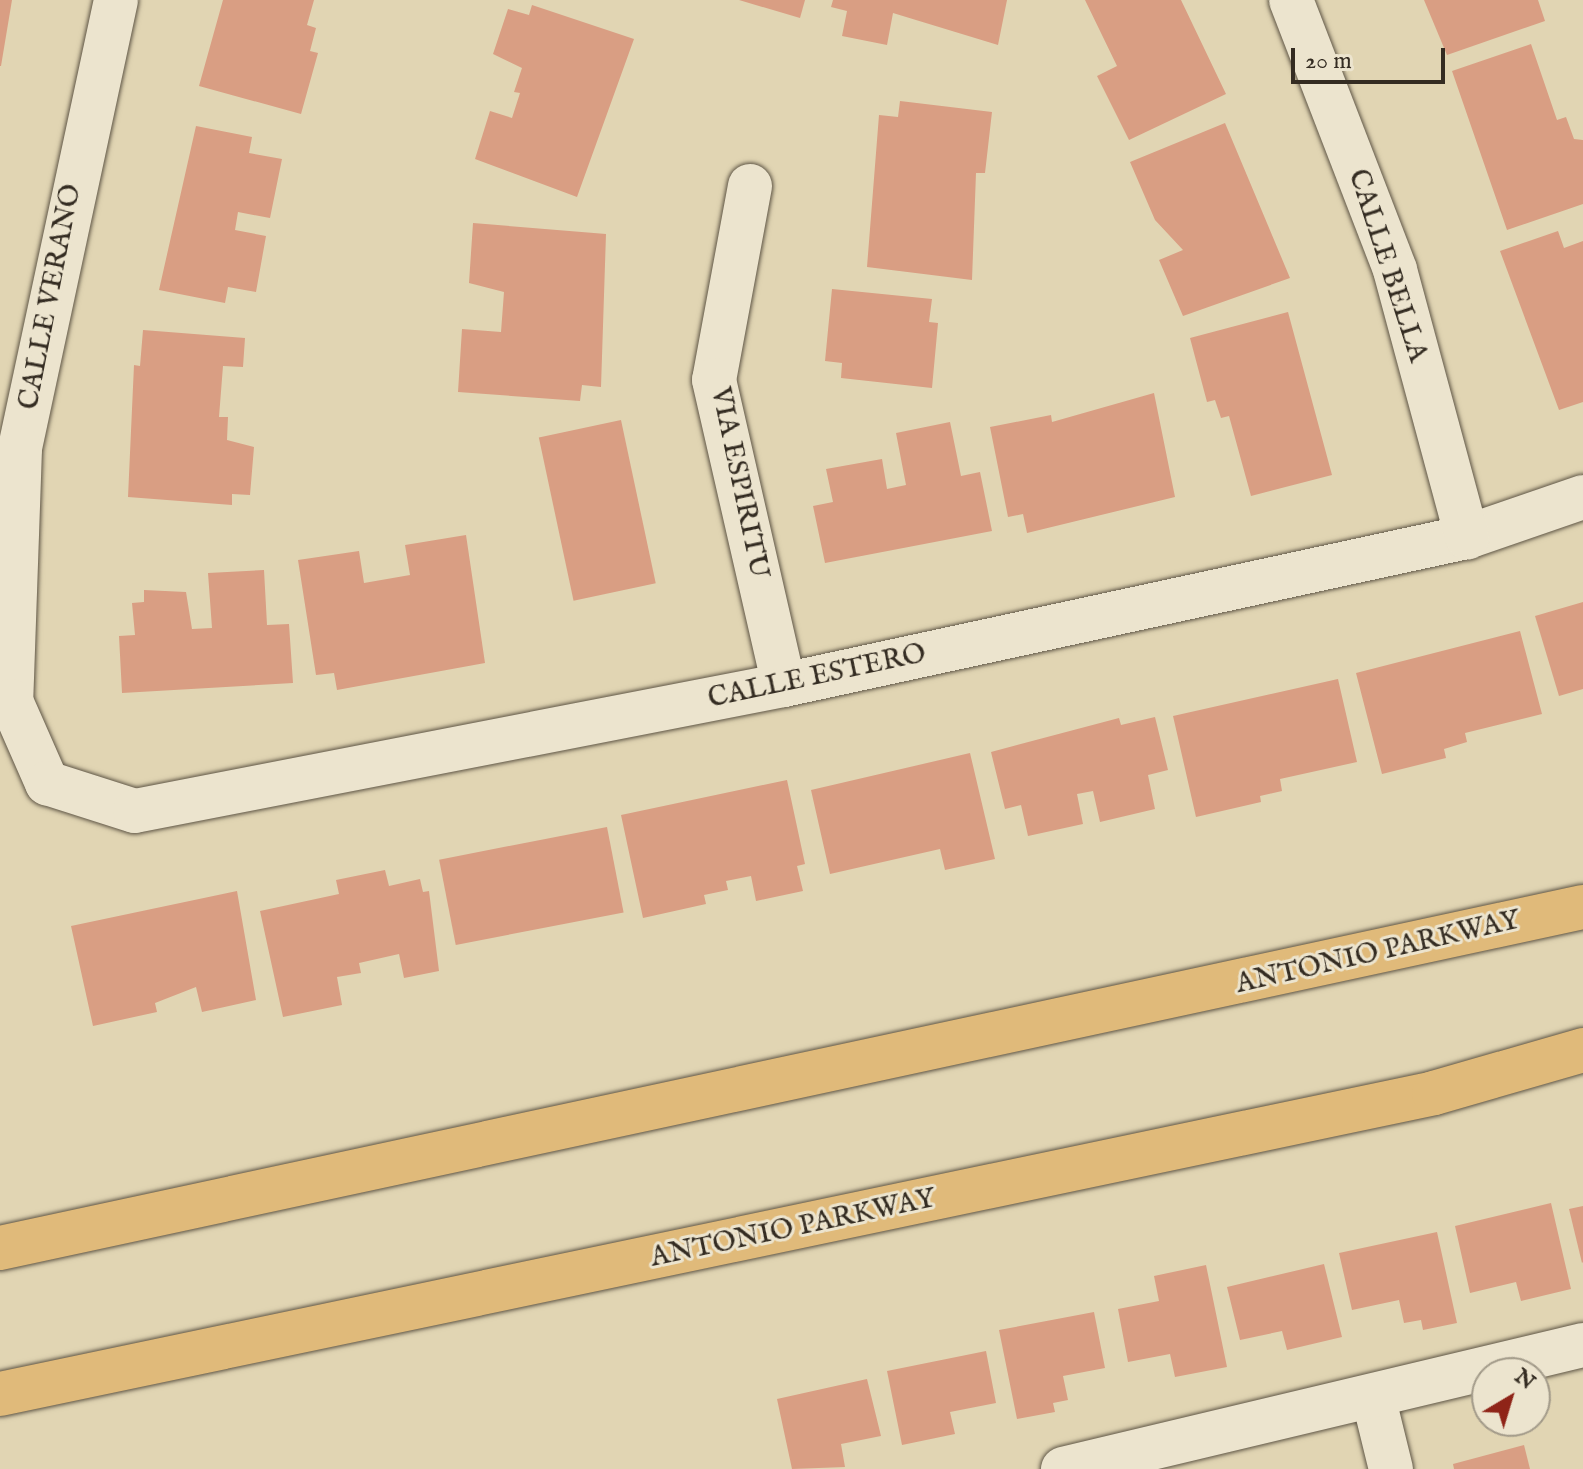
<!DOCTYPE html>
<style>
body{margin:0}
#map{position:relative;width:1583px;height:1469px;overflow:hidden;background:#e1d5b3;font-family:"IM FELL English",serif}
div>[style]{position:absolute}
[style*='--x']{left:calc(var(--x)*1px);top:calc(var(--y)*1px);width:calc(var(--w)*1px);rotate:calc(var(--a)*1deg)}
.building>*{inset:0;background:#d99e83;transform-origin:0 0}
.roads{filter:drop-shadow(0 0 2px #5f5646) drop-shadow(0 0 2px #5f5646)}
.minor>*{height:44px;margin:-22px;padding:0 22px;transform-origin:22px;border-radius:22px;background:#ece4ce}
.primary>*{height:44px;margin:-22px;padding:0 22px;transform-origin:22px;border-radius:22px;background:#e0ba7a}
span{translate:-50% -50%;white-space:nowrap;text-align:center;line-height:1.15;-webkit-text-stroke:6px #ece4ce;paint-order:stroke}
.street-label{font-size:28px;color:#342c22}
.north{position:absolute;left:1471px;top:1357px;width:80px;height:80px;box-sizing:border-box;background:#ece4ce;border:2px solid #a29a89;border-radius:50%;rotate:38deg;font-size:22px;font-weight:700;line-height:32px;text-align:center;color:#342c22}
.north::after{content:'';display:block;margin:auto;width:28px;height:36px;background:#8f2418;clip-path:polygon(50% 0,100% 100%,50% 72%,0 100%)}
.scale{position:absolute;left:1291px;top:48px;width:154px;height:36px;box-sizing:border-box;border:4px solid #342c22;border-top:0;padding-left:10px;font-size:24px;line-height:28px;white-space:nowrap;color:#342c22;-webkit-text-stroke:6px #ece4ce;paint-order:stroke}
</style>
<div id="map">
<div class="building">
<i style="clip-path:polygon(0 0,12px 0,1px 66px,0 66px)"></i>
<i style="clip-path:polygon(223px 0,314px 0,307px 25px,316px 28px,310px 51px,318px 53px,301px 114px,199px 86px)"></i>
<i style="clip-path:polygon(739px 0,805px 0,800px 18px)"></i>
<i style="clip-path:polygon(833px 0,1007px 0,998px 45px,893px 13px,887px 45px,842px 36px,847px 11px,831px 7px)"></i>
<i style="clip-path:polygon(1085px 0,1181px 0,1226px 94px,1129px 140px,1097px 76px,1117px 66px)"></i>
<i style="clip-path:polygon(1424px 0,1538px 0,1545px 21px,1447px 55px)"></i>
<i style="clip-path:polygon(532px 5px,634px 39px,577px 197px,475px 159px,490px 111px,512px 118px,520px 93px,514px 92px,522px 68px,493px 54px,508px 9px,529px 15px)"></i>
<i style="clip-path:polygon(1531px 44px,1557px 120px,1566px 117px,1574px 139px,1583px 140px,1583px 204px,1507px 230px,1452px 71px)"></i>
<i style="clip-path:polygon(900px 101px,992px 112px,985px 173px,976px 173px,972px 280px,867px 267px,879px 115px,898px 117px)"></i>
<i style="clip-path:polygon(1225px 123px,1290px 278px,1183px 316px,1159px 260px,1183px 250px,1155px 220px,1130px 162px)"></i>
<i style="clip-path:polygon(196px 126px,252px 137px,249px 153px,282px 159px,270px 218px,238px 212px,235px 230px,266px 236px,256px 292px,228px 287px,225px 303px,159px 290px)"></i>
<i style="clip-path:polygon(473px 223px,606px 234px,601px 387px,582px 385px,580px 401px,458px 392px,462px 329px,501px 332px,504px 292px,469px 283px)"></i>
<i style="clip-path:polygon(1558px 231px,1564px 248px,1583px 241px,1583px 402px,1559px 410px,1500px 251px)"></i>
<i style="clip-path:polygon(832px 289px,932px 299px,929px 322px,938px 323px,932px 388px,841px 378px,842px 363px,825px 361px)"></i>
<i style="clip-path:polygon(1288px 312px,1332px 475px,1251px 496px,1229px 416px,1221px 418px,1215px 400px,1207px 402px,1190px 338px)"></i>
<i style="clip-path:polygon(143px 330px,245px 338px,243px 367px,223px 366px,219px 417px,228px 417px,227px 440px,254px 447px,250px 495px,232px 494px,232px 505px,128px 497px,134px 365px,140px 366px)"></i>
<i style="clip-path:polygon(1154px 393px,1175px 497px,1027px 533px,1023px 514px,1008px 517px,990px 427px,1051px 415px,1052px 422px)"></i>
<i style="left:621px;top:420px;width:167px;height:84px;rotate:78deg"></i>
<i style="clip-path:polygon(950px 422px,961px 476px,980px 472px,992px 531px,825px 563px,813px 506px,833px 502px,826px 469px,882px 459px,887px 489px,906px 485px,896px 433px)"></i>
<i style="clip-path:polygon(466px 535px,485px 663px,337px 690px,334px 673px,316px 675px,298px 560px,359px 551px,364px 583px,410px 575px,405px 545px)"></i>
<i style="clip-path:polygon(264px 570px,267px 625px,289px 624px,293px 683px,122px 693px,119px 636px,135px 635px,132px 603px,144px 602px,144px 590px,186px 592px,192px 629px,212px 628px,208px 573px)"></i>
<i style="clip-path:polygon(1583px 602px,1583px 689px,1559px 696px,1535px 616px)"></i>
<i style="clip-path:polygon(1520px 631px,1542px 714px,1465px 733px,1467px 742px,1444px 749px,1446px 758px,1382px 774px,1356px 673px)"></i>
<i style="clip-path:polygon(1338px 679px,1357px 762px,1280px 779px,1282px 791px,1260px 796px,1261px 802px,1196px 817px,1173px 716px)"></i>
<i style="clip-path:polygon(1155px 717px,1168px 770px,1148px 775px,1155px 809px,1100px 822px,1093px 791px,1077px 794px,1083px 824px,1028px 836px,1021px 805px,1005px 809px,991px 752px,1119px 718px,1121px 725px)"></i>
<i style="clip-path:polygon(970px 753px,995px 859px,945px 870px,940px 849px,830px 874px,811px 790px)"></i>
<i style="clip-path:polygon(787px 780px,805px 864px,797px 866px,803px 891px,756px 901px,751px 876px,726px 881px,728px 890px,704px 895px,706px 904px,643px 918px,621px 815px)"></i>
<i style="left:607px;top:827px;width:87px;height:171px;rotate:79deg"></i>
<i style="clip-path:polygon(385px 870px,389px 886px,420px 879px,423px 892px,429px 891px,439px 971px,404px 978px,399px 954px,359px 963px,361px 973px,337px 977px,342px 1005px,283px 1017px,260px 911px,339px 894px,336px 880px)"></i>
<i style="clip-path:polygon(237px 891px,256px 1000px,202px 1012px,196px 987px,155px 1003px,157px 1012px,93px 1026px,71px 926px)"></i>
<i style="clip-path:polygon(1551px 1203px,1571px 1289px,1521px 1301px,1516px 1282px,1470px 1293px,1455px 1226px)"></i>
<i style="clip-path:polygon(1583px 1206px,1583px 1262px,1582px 1263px,1569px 1209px)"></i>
<i style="clip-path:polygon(1437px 1232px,1457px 1323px,1423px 1330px,1421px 1320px,1404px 1323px,1399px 1300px,1352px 1310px,1339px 1253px)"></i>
<i style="clip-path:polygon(1324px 1264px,1342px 1337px,1287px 1350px,1282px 1331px,1240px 1340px,1227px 1287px)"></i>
<i style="clip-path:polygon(1206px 1265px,1227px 1367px,1175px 1377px,1170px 1354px,1128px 1362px,1118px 1309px,1159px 1301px,1154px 1276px)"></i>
<i style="clip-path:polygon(1094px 1312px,1105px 1368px,1063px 1376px,1068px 1400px,1053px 1403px,1055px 1412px,1017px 1419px,999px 1330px)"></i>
<i style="clip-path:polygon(986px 1351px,996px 1403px,950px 1412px,955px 1434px,902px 1445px,887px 1371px)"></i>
<i style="clip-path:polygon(867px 1379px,881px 1436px,841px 1444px,845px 1467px,792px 1469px,777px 1399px)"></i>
<i style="clip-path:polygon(1524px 1445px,1530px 1469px,1454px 1469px,1453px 1464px)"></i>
</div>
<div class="roads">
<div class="minor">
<i style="--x:116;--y:0;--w:459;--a:102.1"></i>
<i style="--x:20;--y:449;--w:252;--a:92"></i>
<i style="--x:11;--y:701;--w:90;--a:66.3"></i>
<i style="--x:47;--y:783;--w:92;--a:17.7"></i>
<i style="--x:135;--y:811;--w:661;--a:-10.99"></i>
<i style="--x:784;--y:685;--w:699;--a:-12.23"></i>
<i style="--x:1467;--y:537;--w:123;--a:-19"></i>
<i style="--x:1291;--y:0;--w:289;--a:68.9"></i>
<i style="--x:1395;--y:270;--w:277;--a:74.9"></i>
<i style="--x:750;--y:186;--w:197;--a:100.5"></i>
<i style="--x:714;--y:380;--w:313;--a:77.1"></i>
<i style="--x:1374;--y:1400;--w:71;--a:76.2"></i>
<i style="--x:1063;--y:1469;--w:535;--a:-13.41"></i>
</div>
<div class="primary">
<i style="--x:0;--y:1248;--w:1619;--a:-12.16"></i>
<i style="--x:0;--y:1394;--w:1465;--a:-11.85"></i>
<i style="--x:1434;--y:1093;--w:155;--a:-16.1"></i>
</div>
</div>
<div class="street-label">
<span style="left:1387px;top:266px;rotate:72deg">CALLE BELLA</span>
<span style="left:51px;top:297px;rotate:-79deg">CALLE VERANO</span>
<span style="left:739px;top:483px;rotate:78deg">VIA ESPIRITU</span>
<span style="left:817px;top:677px;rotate:-12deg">CALLE ESTERO</span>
<span style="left:1378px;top:953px;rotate:-13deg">ANTONIO PARKWAY</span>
<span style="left:793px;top:1229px;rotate:-12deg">ANTONIO PARKWAY</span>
</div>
<div class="north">N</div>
<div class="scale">20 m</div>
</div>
